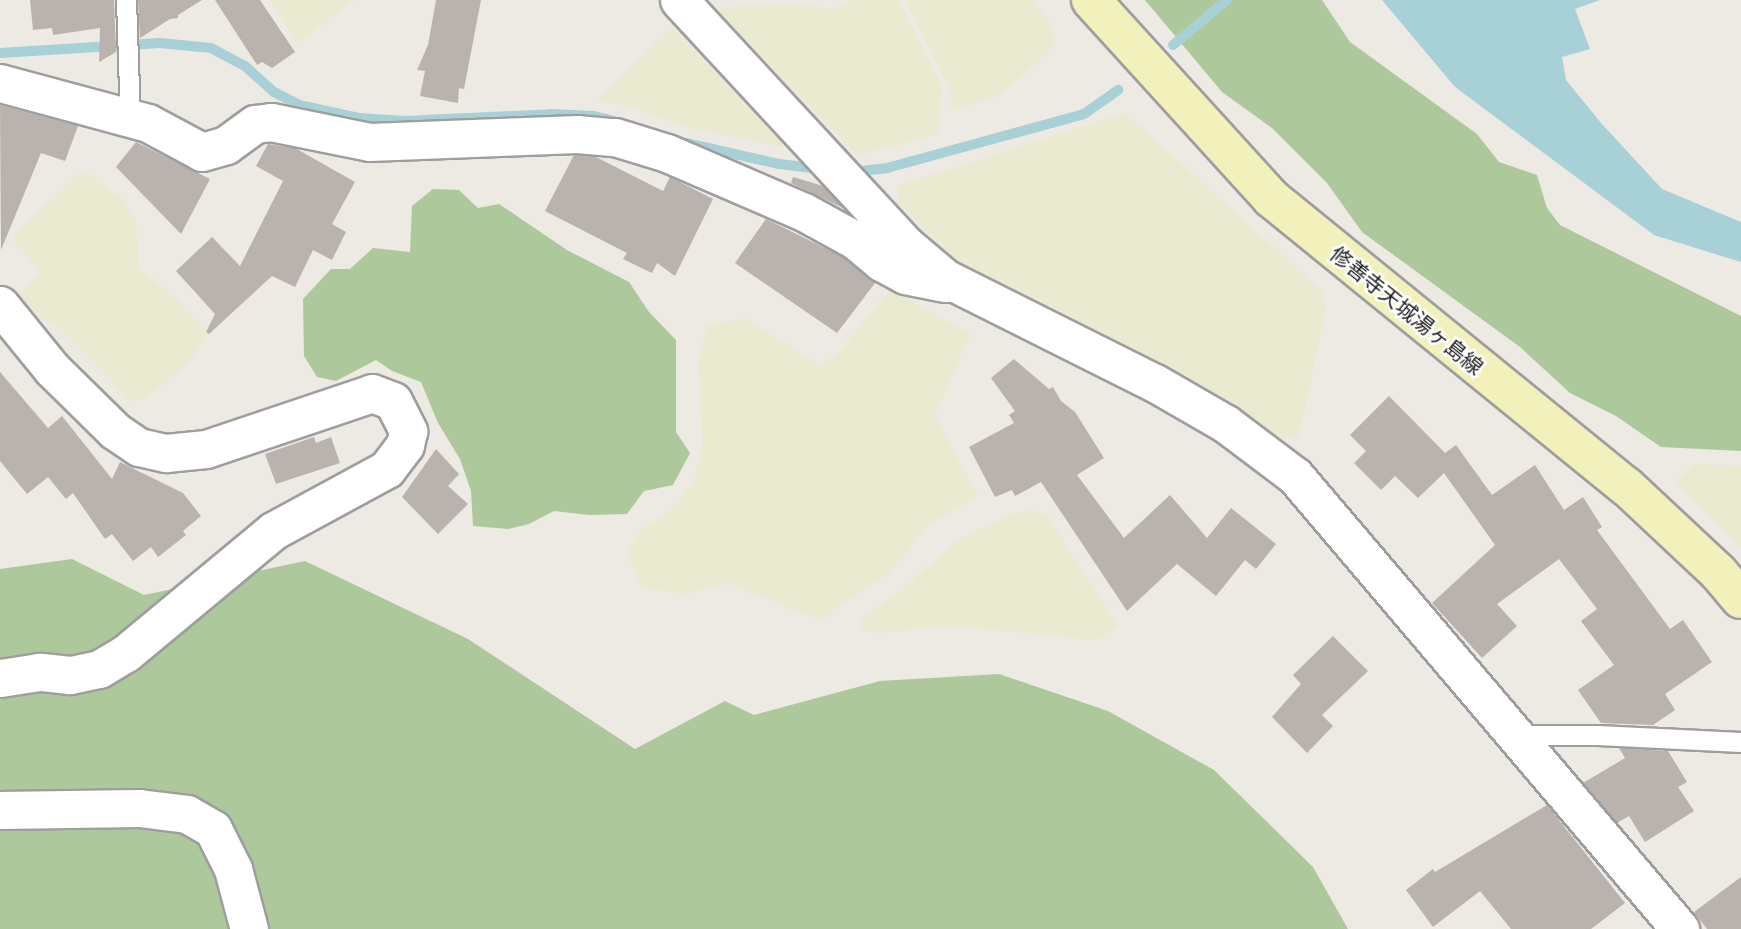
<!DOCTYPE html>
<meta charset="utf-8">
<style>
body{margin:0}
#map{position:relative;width:1741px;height:929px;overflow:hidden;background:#ede9e3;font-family:Quicksand,"Noto Sans JP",sans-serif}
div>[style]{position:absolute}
.farmland>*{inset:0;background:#eaead0}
.forest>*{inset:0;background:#adc99c}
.water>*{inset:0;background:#a8d0d7}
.stream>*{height:10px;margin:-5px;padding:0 5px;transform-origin:5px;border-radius:5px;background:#a8d0d7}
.building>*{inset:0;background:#bab2ad}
.roads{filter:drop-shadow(2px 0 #9e9e9e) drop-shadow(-2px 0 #9e9e9e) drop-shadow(0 2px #9e9e9e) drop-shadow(0 -2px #9e9e9e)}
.service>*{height:19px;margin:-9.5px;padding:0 9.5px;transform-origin:9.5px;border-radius:9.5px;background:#fff}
.minor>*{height:37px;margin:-18.5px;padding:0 18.5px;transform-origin:18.5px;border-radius:18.5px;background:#fff}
.secondary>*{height:38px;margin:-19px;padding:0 19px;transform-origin:19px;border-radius:19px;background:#f3f1bb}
span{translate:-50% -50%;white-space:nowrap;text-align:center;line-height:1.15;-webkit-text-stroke:5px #fff;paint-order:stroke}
.street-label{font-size:21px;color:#1d1d1d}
</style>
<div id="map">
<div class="farmland">
<i style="clip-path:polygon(271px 0,354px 0,297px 43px)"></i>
<i style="clip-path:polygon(850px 0,898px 0,942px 86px,938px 134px,856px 155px,720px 12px,722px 7px,803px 5px,834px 9px)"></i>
<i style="clip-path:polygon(905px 0,1034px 0,1051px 24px,1055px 45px,1002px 94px,952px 110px,951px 91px)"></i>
<i style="clip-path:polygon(672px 27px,781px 141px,783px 146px,694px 130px,634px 108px,598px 100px)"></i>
<i style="clip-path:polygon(1125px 113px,1323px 292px,1326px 308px,1299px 436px,1279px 440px,1228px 400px,1050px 305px,949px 256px,899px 204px,897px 186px)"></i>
<i style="clip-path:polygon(83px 171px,122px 198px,136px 222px,139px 268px,179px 301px,208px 334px,189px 362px,145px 399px,131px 401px,62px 329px,36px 316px,18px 295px,39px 273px,14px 240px,16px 232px)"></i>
<i style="clip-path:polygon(890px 290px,970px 334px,935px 415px,977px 496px,927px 526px,890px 572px,820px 620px,727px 583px,687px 594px,642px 588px,627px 553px,643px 529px,669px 512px,693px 484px,703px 445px,698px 361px,707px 326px,746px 318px,820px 366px,840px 352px)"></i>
<i style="clip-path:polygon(1694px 464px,1741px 466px,1741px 548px,1676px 482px)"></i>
<i style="clip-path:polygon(1029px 510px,1046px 514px,1117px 625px,1097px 640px,946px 625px,881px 633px,862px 630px,860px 620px,909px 584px,956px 541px,1010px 515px)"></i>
</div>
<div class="forest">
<i style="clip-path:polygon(1145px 0,1322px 0,1350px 42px,1477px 134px,1499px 162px,1537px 175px,1547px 208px,1560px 225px,1741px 316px,1741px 451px,1661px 447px,1616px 416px,1570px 393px,1520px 347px,1362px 232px,1327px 183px,1272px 128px,1222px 92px)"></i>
<i style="clip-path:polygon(433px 189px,459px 190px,478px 208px,499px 204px,567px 250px,629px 282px,649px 312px,676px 340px,676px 432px,690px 453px,673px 485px,644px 491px,627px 514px,589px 515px,554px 511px,529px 524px,508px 529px,473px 526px,471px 491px,460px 459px,438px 423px,421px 382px,392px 371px,376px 360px,336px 381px,317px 377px,304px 356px,303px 299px,331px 269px,350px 269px,373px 248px,410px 252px,412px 206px)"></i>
<i style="clip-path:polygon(72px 559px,144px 595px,305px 561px,468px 639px,635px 749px,725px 701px,754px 715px,880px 681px,999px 674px,1108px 711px,1214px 770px,1313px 867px,1348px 929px,0 929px,0 569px)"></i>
</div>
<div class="water">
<i style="clip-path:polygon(1382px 0,1600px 0,1575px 9px,1590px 49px,1562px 57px,1566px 80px,1601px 123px,1662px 189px,1741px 222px,1741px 262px,1654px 235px,1455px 87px)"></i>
</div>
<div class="stream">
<i style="left:1173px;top:45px;width:70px;rotate:-39.8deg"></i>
<i style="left:0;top:53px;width:160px;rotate:-3.6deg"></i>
<i style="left:160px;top:43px;width:51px;rotate:5.6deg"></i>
<i style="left:211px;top:48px;width:38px;rotate:28deg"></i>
<i style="left:245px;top:66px;width:39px;rotate:42deg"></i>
<i style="left:274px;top:92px;width:28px;rotate:27deg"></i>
<i style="left:299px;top:105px;width:61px;rotate:12.2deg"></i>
<i style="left:359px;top:118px;width:46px;rotate:3.7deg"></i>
<i style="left:405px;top:121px;width:146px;rotate:-2.7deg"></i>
<i style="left:551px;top:114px;width:43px;rotate:2.7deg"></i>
<i style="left:594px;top:116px;width:21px;rotate:14deg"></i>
<i style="left:686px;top:143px;width:95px;rotate:12.7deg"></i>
<i style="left:779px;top:164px;width:42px;rotate:6.8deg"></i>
<i style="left:851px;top:172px;width:36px;rotate:-6deg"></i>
<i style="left:887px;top:168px;width:204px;rotate:-15.3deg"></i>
<i style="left:1084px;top:114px;width:42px;rotate:-35.2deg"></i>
</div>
<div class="building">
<i style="clip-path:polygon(30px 0,114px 0,116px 52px,99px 62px,100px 28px,53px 35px,52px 28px,33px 30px)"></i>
<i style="clip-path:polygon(138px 0,202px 0,178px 15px,178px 18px,170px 19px,140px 38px)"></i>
<i style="clip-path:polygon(215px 0,260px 0,295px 52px,272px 68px,262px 62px,257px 65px)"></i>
<i style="clip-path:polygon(436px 0,481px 0,464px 89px,459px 88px,458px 103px,420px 96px,425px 71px,417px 70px,428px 45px)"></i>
<i style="clip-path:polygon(0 105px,78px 126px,65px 161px,41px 153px,1px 250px)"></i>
<i style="clip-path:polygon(136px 142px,210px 179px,181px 234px,116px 167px)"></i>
<i style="clip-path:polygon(268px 144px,295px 148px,355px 182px,332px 224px,346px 232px,332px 260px,313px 250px,295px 287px,272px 276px,209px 334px,206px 332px,215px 314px,176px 271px,212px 237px,240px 266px,283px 181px,256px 166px)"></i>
<i style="clip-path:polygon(574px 155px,594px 156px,663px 191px,670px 177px,713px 199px,675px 276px,657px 263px,652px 273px,623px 259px,627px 253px,545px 211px)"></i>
<i style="clip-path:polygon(793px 177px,823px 186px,845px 209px,791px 183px)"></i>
<i style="clip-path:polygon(766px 219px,843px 257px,875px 283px,837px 333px,735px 263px)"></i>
<i style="clip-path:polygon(1014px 359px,1049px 389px,1053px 387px,1061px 401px,1075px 412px,1104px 458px,1077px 475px,1124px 538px,1170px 495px,1207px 538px,1231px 508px,1276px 544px,1256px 569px,1245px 560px,1216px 596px,1177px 564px,1127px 611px,1041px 482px,1015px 496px,1012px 490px,995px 497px,969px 447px,1014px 423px,1009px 415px,1015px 411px,991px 378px)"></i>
<i style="clip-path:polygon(0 372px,48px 428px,62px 416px,112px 479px,120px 462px,183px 493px,201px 516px,183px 531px,186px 535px,158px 557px,151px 547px,133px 561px,112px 534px,105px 539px,73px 493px,66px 499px,48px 477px,27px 494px,0 461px)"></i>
<i style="clip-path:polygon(1389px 396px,1445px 453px,1456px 445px,1492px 495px,1535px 465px,1564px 510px,1583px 497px,1602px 527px,1597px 530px,1670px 629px,1683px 620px,1712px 662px,1665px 694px,1675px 710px,1653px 725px,1601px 723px,1578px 690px,1614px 665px,1581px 621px,1597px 609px,1559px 559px,1497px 604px,1517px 626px,1482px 658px,1432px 603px,1495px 545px,1444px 473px,1418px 498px,1395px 476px,1381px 490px,1354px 463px,1366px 451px,1350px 435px)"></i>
<i style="clip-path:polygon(314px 437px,316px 443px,331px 437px,340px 463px,276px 484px,265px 454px)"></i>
<i style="clip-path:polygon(436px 449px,459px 474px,448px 486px,468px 504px,438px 534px,402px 497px)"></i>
<i style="clip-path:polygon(1333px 636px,1368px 671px,1322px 715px,1333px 726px,1307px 753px,1272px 717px,1301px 684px,1293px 675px)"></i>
<i style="clip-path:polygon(1619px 748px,1668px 751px,1687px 782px,1678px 787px,1694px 811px,1645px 842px,1629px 816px,1617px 823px,1583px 783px,1625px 758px)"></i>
<i style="clip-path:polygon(1547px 805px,1625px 903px,1591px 929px,1511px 929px,1480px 891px,1433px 927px,1406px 890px,1433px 869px,1435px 872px)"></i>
<i style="clip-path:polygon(1741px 877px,1741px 929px,1707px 929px,1694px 912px)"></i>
</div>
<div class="roads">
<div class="service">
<i style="left:126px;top:0;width:118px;rotate:88.1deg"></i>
<i style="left:1516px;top:735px;width:82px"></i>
<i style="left:1598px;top:735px;width:143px;rotate:2.8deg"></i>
</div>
<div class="minor">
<i style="left:679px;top:0;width:335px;rotate:47.2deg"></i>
<i style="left:907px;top:246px;width:50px;rotate:40.1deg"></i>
<i style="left:945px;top:278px;width:235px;rotate:26.6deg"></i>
<i style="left:1155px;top:383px;width:82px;rotate:30deg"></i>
<i style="left:1226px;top:424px;width:86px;rotate:37deg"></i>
<i style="left:1295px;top:476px;width:595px;rotate:49.64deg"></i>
<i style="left:0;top:83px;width:153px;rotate:15.1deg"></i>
<i style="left:148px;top:123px;width:61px;rotate:28.2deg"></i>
<i style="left:202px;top:152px;width:25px;rotate:-16deg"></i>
<i style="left:226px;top:145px;width:36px;rotate:-36deg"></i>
<i style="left:255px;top:124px;width:16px;rotate:-7deg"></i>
<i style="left:271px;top:122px;width:100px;rotate:11.5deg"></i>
<i style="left:369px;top:142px;width:208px;rotate:-2.2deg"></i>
<i style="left:577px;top:134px;width:38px;rotate:5deg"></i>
<i style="left:615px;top:137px;width:54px;rotate:17.1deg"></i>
<i style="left:667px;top:153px;width:149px;rotate:23.3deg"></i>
<i style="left:804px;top:212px;width:58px;rotate:28.8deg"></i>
<i style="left:855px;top:240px;width:34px;rotate:40deg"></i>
<i style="left:881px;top:262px;width:27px;rotate:28deg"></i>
<i style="left:905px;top:275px;width:41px;rotate:11.3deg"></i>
<i style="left:0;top:305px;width:82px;rotate:50.9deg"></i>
<i style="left:52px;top:369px;width:88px;rotate:44.5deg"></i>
<i style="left:115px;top:431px;width:29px;rotate:34deg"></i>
<i style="left:139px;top:447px;width:28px;rotate:13deg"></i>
<i style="left:166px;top:453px;width:40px;rotate:-5.7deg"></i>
<i style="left:206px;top:449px;width:175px;rotate:-18.6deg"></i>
<i style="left:372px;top:393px;width:22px;rotate:21deg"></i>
<i style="left:393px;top:401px;width:34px;rotate:63deg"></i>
<i style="left:408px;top:431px;width:14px;rotate:102deg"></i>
<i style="left:405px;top:445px;width:30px;rotate:127deg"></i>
<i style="left:387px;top:469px;width:130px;rotate:151.5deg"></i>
<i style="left:273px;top:531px;width:191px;rotate:140.3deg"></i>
<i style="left:126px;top:653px;width:31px;rotate:149deg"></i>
<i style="left:99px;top:669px;width:30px;rotate:168deg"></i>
<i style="left:70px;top:675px;width:31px;rotate:-174deg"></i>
<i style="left:39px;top:672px;width:39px;rotate:171deg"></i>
<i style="left:0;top:810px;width:139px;rotate:-0.8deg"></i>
<i style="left:139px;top:808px;width:48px;rotate:7.1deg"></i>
<i style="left:187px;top:814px;width:30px;rotate:30deg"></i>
<i style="left:213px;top:829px;width:45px;rotate:63.4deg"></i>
<i style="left:233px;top:869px;width:62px;rotate:75.1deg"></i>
</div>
<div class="secondary">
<i style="left:1091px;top:0;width:268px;rotate:47.7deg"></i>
<i style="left:1271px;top:198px;width:457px;rotate:39.1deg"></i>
<i style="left:1626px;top:486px;width:126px;rotate:43.1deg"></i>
<i style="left:1718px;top:572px;width:35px;rotate:50deg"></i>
</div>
</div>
<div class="street-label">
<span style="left:1407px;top:310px;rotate:39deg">修善寺天城湯ヶ島線</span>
</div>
</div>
